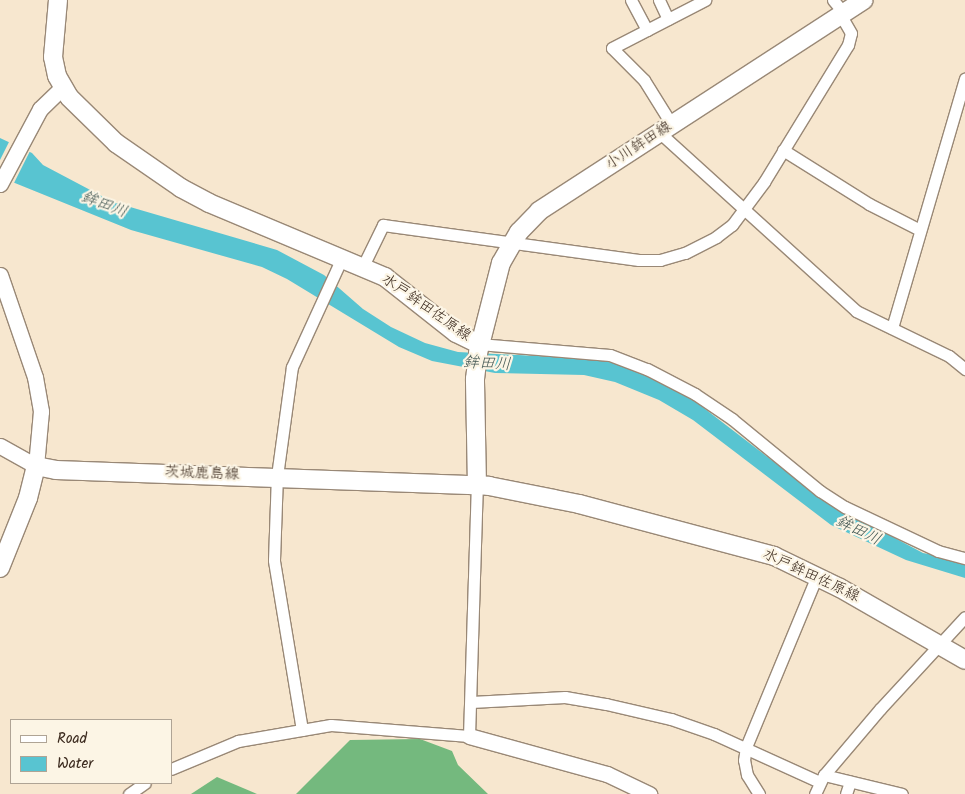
<!DOCTYPE html>
<meta charset="utf-8">
<style>
body{margin:0}
#map{position:relative;width:965px;height:794px;overflow:hidden;background:#f7e7cf;font-family:Kalam,"Klee One",sans-serif}
div>[style]{position:absolute}
.forest>*{inset:0;background:#74b97e}
.water>*{inset:0;background:#58c4d1}
.pier>*{inset:0;background:#f7e7cf}
.roads{filter:drop-shadow(1px 0 #998876) drop-shadow(-1px 0 #998876) drop-shadow(0 1px #998876) drop-shadow(0 -1px #998876)}
.street>*{height:11px;margin:-5.5px;padding:0 5.5px;transform-origin:5.5px;border-radius:5.5px;background:#fff}
.secondary>*{height:15px;margin:-7.5px;padding:0 7.5px;transform-origin:7.5px;border-radius:7.5px;background:#fff}
.primary>*{height:18px;margin:-9px;padding:0 9px;transform-origin:9px;border-radius:9px;background:#fff}
span{translate:-50% -50%;white-space:nowrap;text-align:center;line-height:1.15;-webkit-text-stroke:4.5px #fcf5e5;paint-order:stroke}
.street-label{font-size:15px;color:#3b2a1e}
.water-label{font-size:16px;color:#445854;font-style:italic}
.legend{position:absolute;left:10px;top:719px;width:162px;height:65px;box-sizing:border-box;background:#fcf5e5;border:1px solid #afa495;margin:0;padding:6px 9px;list-style:none;font-size:15px;color:#3b2a1e}
.legend li{display:flex;align-items:center;gap:10px;height:25px}
.legend b{width:25px;border:1px solid #afa495}
</style>
<div id="map">
<div class="forest">
<i style="clip-path:polygon(420px 739px,452px 751px,458px 765px,488px 794px,296px 794px,350px 740px)"></i>
<i style="clip-path:polygon(217px 777px,257px 794px,191px 794px)"></i>
</div>
<div class="water">
<i style="clip-path:polygon(0 138px,32px 153px,43px 165px,113px 202px,277px 250px,324px 275px,363px 309px,391px 327px,425px 343px,458px 352px,596px 359px,625px 366px,648px 376px,696px 402px,825px 501px,923px 553px,965px 561px,965px 578px,906px 560px,831px 525px,693px 420px,659px 400px,615px 382px,584px 375px,495px 373px,432px 361px,399px 347px,287px 279px,262px 267px,131px 230px,0 177px)"></i>
</div>
<div class="pier">
<i style="clip-path:polygon(10px 140px,31px 149px,13px 185px,0 180px,0 160px)"></i>
</div>
<div class="roads">
<div class="street">
<i style="left:631px;top:0;width:34px;rotate:62deg"></i>
<i style="left:659px;top:0;width:21px;rotate:65deg"></i>
<i style="left:833px;top:0;width:17px;rotate:50deg"></i>
<i style="left:672px;top:125px;width:53px;rotate:-121.9deg"></i>
<i style="left:644px;top:80px;width:45px;rotate:-135deg"></i>
<i style="left:612px;top:48px;width:105px;rotate:-27.3deg"></i>
<i style="left:660px;top:133px;width:265px;rotate:42.2deg"></i>
<i style="left:856px;top:311px;width:103px;rotate:25.8deg"></i>
<i style="left:949px;top:356px;width:21px;rotate:39deg"></i>
<i style="left:783px;top:150px;width:102px;rotate:32.1deg"></i>
<i style="left:869px;top:204px;width:57px;rotate:27deg"></i>
<i style="left:363px;top:266px;width:46px;rotate:-64deg"></i>
<i style="left:383px;top:225px;width:258px;rotate:7.8deg"></i>
<i style="left:639px;top:260px;width:21px"></i>
<i style="left:660px;top:260px;width:26px;rotate:-16deg"></i>
<i style="left:685px;top:253px;width:35px;rotate:-27deg"></i>
<i style="left:716px;top:237px;width:20px;rotate:-37deg"></i>
<i style="left:732px;top:225px;width:54px;rotate:-53.3deg"></i>
<i style="left:764px;top:182px;width:161px;rotate:-58.5deg"></i>
<i style="left:848px;top:45px;width:12px;rotate:-76deg"></i>
<i style="left:851px;top:33px;width:20px;rotate:-120deg"></i>
<i style="left:892px;top:328px;width:260px;rotate:-73.7deg"></i>
<i style="left:479px;top:344px;width:131px;rotate:4.8deg"></i>
<i style="left:610px;top:355px;width:40px;rotate:21deg"></i>
<i style="left:647px;top:369px;width:54px;rotate:27.5deg"></i>
<i style="left:695px;top:394px;width:45px;rotate:34deg"></i>
<i style="left:732px;top:419px;width:114px;rotate:39.3deg"></i>
<i style="left:820px;top:491px;width:30px;rotate:33deg"></i>
<i style="left:845px;top:507px;width:103px;rotate:25.3deg"></i>
<i style="left:938px;top:551px;width:28px;rotate:15deg"></i>
<i style="left:471px;top:702px;width:94px;rotate:-3deg"></i>
<i style="left:565px;top:697px;width:42px;rotate:9.7deg"></i>
<i style="left:606px;top:704px;width:67px;rotate:13deg"></i>
<i style="left:671px;top:719px;width:46px;rotate:19.2deg"></i>
<i style="left:714px;top:734px;width:116px;rotate:24.4deg"></i>
<i style="left:302px;top:730px;width:172px;rotate:-99.4deg"></i>
<i style="left:274px;top:560px;width:84px;rotate:-88deg"></i>
<i style="left:277px;top:476px;width:110px;rotate:-82.2deg"></i>
<i style="left:292px;top:367px;width:120px;rotate:-65.4deg"></i>
<i style="left:171px;top:769px;width:73px;rotate:-22.7deg"></i>
<i style="left:238px;top:741px;width:94px;rotate:-9.8deg"></i>
<i style="left:331px;top:725px;width:138px;rotate:4.6deg"></i>
<i style="left:469px;top:736px;width:250px;rotate:-88.2deg"></i>
<i style="left:824px;top:775px;width:80px;rotate:13.7deg"></i>
<i style="left:129px;top:794px;width:19px;rotate:-35deg"></i>
<i style="left:759px;top:794px;width:22px;rotate:-122deg"></i>
<i style="left:747px;top:775px;width:15px;rotate:-101deg"></i>
<i style="left:744px;top:760px;width:13px;rotate:-81deg"></i>
<i style="left:746px;top:747px;width:185px;rotate:-67.5deg"></i>
<i style="left:815px;top:794px;width:21px;rotate:-65deg"></i>
<i style="left:824px;top:775px;width:87px;rotate:-49.7deg"></i>
<i style="left:880px;top:709px;width:125px;rotate:-47.3deg"></i>
<i style="left:846px;top:794px;width:13px;rotate:-72deg"></i>
</div>
<div class="secondary">
<i style="left:0;top:184px;width:85px;rotate:-61.9deg"></i>
<i style="left:40px;top:109px;width:30px;rotate:-44deg"></i>
<i style="left:0;top:275px;width:108px;rotate:71.1deg"></i>
<i style="left:35px;top:377px;width:35px;rotate:80deg"></i>
<i style="left:41px;top:411px;width:55px;rotate:95.2deg"></i>
<i style="left:36px;top:466px;width:41px;rotate:-150.9deg"></i>
<i style="left:469px;top:736px;width:143px;rotate:15.4deg"></i>
<i style="left:607px;top:774px;width:47px;rotate:25.5deg"></i>
</div>
<div class="primary">
<i style="left:58px;top:0;width:57px;rotate:95deg"></i>
<i style="left:53px;top:57px;width:19px;rotate:78deg"></i>
<i style="left:57px;top:76px;width:24px;rotate:60deg"></i>
<i style="left:69px;top:97px;width:66px;rotate:44.4deg"></i>
<i style="left:116px;top:143px;width:79px;rotate:34.7deg"></i>
<i style="left:181px;top:188px;width:32px;rotate:28deg"></i>
<i style="left:209px;top:203px;width:191px;rotate:22.8deg"></i>
<i style="left:385px;top:277px;width:90px;rotate:38.3deg"></i>
<i style="left:456px;top:333px;width:25px;rotate:26deg"></i>
<i style="left:477px;top:486px;width:107px;rotate:-91.1deg"></i>
<i style="left:475px;top:379px;width:26px;rotate:-83deg"></i>
<i style="left:478px;top:353px;width:93px;rotate:-75.7deg"></i>
<i style="left:501px;top:263px;width:36px;rotate:-60deg"></i>
<i style="left:519px;top:232px;width:29px;rotate:-46deg"></i>
<i style="left:539px;top:211px;width:387px;rotate:-33deg"></i>
<i style="left:0;top:568px;width:75px;rotate:-68.2deg"></i>
<i style="left:28px;top:498px;width:33px;rotate:-76deg"></i>
<i style="left:36px;top:466px;width:20px;rotate:11deg"></i>
<i style="left:56px;top:470px;width:433px;rotate:2.1deg"></i>
<i style="left:489px;top:486px;width:92px;rotate:11.3deg"></i>
<i style="left:579px;top:504px;width:202px;rotate:14.9deg"></i>
<i style="left:774px;top:556px;width:73px;rotate:25.9deg"></i>
<i style="left:840px;top:588px;width:144px;rotate:29.9deg"></i>
</div>
</div>
<div class="street-label">
<span style="left:639px;top:146px;rotate:-33deg">小川鉾田線</span>
<span style="left:426px;top:308px;rotate:35deg">水戸鉾田佐原線</span>
<span style="left:202px;top:474px;rotate:2deg">茨城鹿島線</span>
<span style="left:811px;top:576px;rotate:25deg">水戸鉾田佐原線</span>
</div>
<div class="water-label">
<span style="left:104px;top:205px;rotate:21deg">鉾田川</span>
<span style="left:487px;top:364px;rotate:3deg">鉾田川</span>
<span style="left:858px;top:531px;rotate:26deg">鉾田川</span>
</div>
<ul class="legend">
<li><b style="height:6px;background:#fff"></b>Road</li>
<li><b style="height:14px;background:#58c4d1"></b>Water</li>
</ul>
</div>
